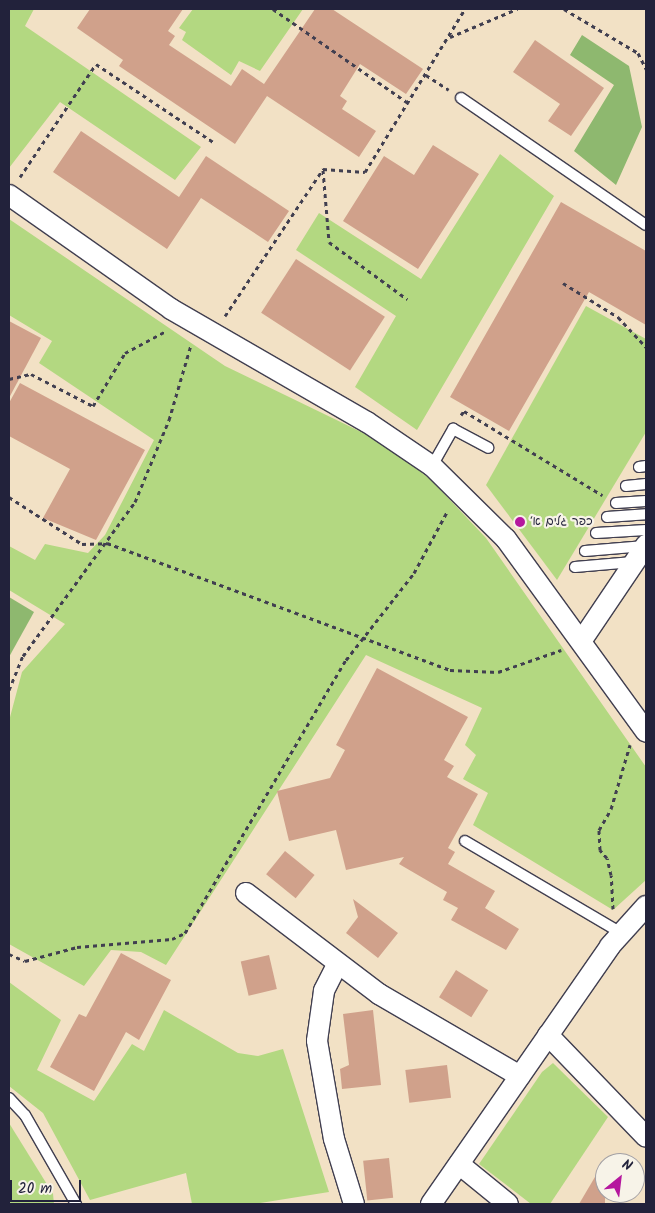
<!DOCTYPE html>
<meta charset="utf-8">
<style>
body{margin:0}
#map{position:relative;width:655px;height:1213px;overflow:hidden;background:#f2e1c5;font-family:Kalam,"Playpen Sans Hebrew",sans-serif}
div>[style]{position:absolute}
.green>*{inset:0;background:#b3d881}
.forest>*{inset:0;background:#8eb86f}
.building>*{inset:0;background:#d0a18b;transform-origin:0 0}
.path>*{height:3px;margin-top:-1.5px;transform-origin:0;background:repeating-linear-gradient(90deg,#413f50 0 4px,transparent 0 8px)}
.roads{filter:drop-shadow(1px 0 #413f50) drop-shadow(-1px 0 #413f50) drop-shadow(0 1px #413f50) drop-shadow(0 -1px #413f50)}
.lane>*{height:10px;margin:-5px;padding:0 5px;transform-origin:5px;border-radius:5px;background:#fff}
.street>*{height:20px;margin:-10px;padding:0 10px;transform-origin:10px;border-radius:10px;background:#fff}
.dots>*{width:14px;height:14px;translate:-50% -50%;box-sizing:border-box;border:2px solid #f7f3e8;border-radius:50%}
span{translate:-50% -50%;white-space:nowrap;text-align:center;line-height:1.15;-webkit-text-stroke:4.5px #f7f3e8;paint-order:stroke}
.poi-label{font-size:12px;color:#22223b}
.left{translate:0 -50%;text-align:left}
.frame{position:absolute;inset:0;border:10px solid #22223b;pointer-events:none}
.north{position:absolute;left:595px;top:1153px;width:50px;height:50px;box-sizing:border-box;background:#f7f3e8;border:1px solid #a29fa3;border-radius:50%;rotate:29deg;font-size:14px;font-weight:700;line-height:20px;text-align:center;color:#22223b}
.north::after{content:'';display:block;margin:auto;width:18px;height:22px;background:#b5179e;clip-path:polygon(50% 0,100% 100%,50% 72%,0 100%)}
.scale{position:absolute;left:10px;top:1180px;width:71px;height:22px;box-sizing:border-box;border:2px solid #22223b;border-top:0;padding-left:6px;font-size:15px;line-height:18px;white-space:nowrap;color:#22223b;-webkit-text-stroke:4px #f7f3e8;paint-order:stroke}
</style>
<div id="map">
<div class="green">
<i style="clip-path:polygon(9px 9px,34px 9px,25px 26px,201px 147px,175px 180px,60px 102px,9px 168px)"></i>
<i style="clip-path:polygon(193px 9px,303px 9px,260px 71px,239px 61px,231px 75px,182px 40px,186px 32px,179px 28px)"></i>
<i style="clip-path:polygon(500px 154px,554px 196px,417px 430px,355px 387px,396px 316px,296px 250px,319px 213px,421px 279px)"></i>
<i style="clip-path:polygon(9px 219px,225px 366px,386px 444px,431px 480px,486px 538px,646px 767px,646px 880px,613px 910px,473px 825px,488px 793px,463px 779px,476px 755px,465px 745px,482px 708px,366px 655px,166px 965px,141px 952px,111px 950px,84px 986px,9px 944px,9px 721px,22px 672px,65px 624px,9px 590px,9px 546px,35px 560px,45px 544px,88px 553px,105px 535px,154px 440px,39px 363px,52px 341px,9px 315px)"></i>
<i style="clip-path:polygon(586px 306px,646px 339px,646px 432px,557px 580px,486px 485px)"></i>
<i style="clip-path:polygon(9px 982px,61px 1020px,37px 1070px,94px 1101px,132px 1044px,144px 1051px,164px 1010px,238px 1053px,258px 1056px,283px 1049px,329px 1192px,254px 1204px,192px 1204px,186px 1173px,90px 1200px,43px 1113px,9px 1086px)"></i>
<i style="clip-path:polygon(553px 1063px,608px 1117px,550px 1204px,531px 1204px,479px 1164px,542px 1072px)"></i>
<i style="clip-path:polygon(9px 1123px,53px 1194px,54px 1204px,9px 1204px)"></i>
</div>
<div class="forest">
<i style="clip-path:polygon(582px 35px,629px 66px,642px 127px,616px 185px,574px 151px,614px 85px,570px 55px)"></i>
<i style="clip-path:polygon(9px 597px,34px 612px,9px 657px)"></i>
</div>
<div class="building">
<i style="clip-path:polygon(90px 9px,183px 9px,168px 31px,175px 36px,169px 45px,231px 86px,242px 69px,264px 84px,315px 9px,332px 9px,423px 69px,406px 94px,360px 64px,340px 96px,347px 101px,342px 109px,376px 131px,359px 157px,267px 96px,235px 144px,119px 66px,123px 60px,77px 28px)"></i>
<i style="clip-path:polygon(535px 40px,604px 88px,571px 136px,548px 121px,560px 104px,513px 72px)"></i>
<i style="clip-path:polygon(81px 131px,179px 197px,206px 156px,289px 211px,268px 242px,201px 198px,167px 249px,53px 172px)"></i>
<i style="clip-path:polygon(433px 145px,479px 174px,418px 269px,343px 221px,384px 156px,414px 175px)"></i>
<i style="clip-path:polygon(561px 202px,646px 251px,646px 325px,589px 292px,509px 431px,450px 397px)"></i>
<i style="left:296px;top:259px;width:106px;height:64px;rotate:33deg"></i>
<i style="clip-path:polygon(9px 321px,41px 338px,9px 398px)"></i>
<i style="clip-path:polygon(20px 383px,145px 450px,96px 540px,43px 518px,70px 469px,9px 436px,9px 403px)"></i>
<i style="clip-path:polygon(377px 668px,468px 717px,444px 760px,454px 766px,447px 777px,478px 794px,448px 848px,455px 852px,448px 864px,495px 891px,485px 908px,519px 929px,506px 950px,451px 920px,458px 908px,443px 900px,447px 892px,399px 864px,404px 857px,346px 870px,336px 830px,289px 841px,277px 791px,330px 778px,345px 750px,336px 745px)"></i>
<i style="left:285px;top:851px;width:38px;height:30px;rotate:39deg"></i>
<i style="clip-path:polygon(353px 899px,398px 933px,378px 958px,346px 933px,358px 917px)"></i>
<i style="clip-path:polygon(121px 953px,171px 980px,139px 1040px,126px 1032px,94px 1091px,50px 1067px,79px 1014px,86px 1017px)"></i>
<i style="left:269px;top:955px;width:35px;height:29px;rotate:77deg"></i>
<i style="left:456px;top:970px;width:38px;height:32px;rotate:32deg"></i>
<i style="clip-path:polygon(373px 1010px,381px 1085px,342px 1089px,340px 1069px,349px 1065px,343px 1014px)"></i>
<i style="left:447px;top:1065px;width:33px;height:42px;rotate:83deg"></i>
<i style="left:389px;top:1158px;width:40px;height:26px;rotate:84deg"></i>
<i style="clip-path:polygon(605px 1160px,605px 1204px,579px 1204px)"></i>
</div>
<div class="path">
<i style="left:273px;top:9px;width:165px;rotate:34.8deg"></i>
<i style="left:564px;top:9px;width:86px;rotate:30.7deg"></i>
<i style="left:638px;top:53px;width:18px;rotate:63deg"></i>
<i style="left:450px;top:37px;width:73px;rotate:-22.7deg"></i>
<i style="left:426px;top:75px;width:27px;rotate:33deg"></i>
<i style="left:323px;top:170px;width:72px;rotate:85.2deg"></i>
<i style="left:329px;top:242px;width:97px;rotate:36.2deg"></i>
<i style="left:20px;top:177px;width:136px;rotate:-56.1deg"></i>
<i style="left:96px;top:64px;width:143px;rotate:33.6deg"></i>
<i style="left:563px;top:283px;width:65px;rotate:31.7deg"></i>
<i style="left:618px;top:317px;width:41px;rotate:47deg"></i>
<i style="left:225px;top:316px;width:177px;rotate:-56.3deg"></i>
<i style="left:323px;top:169px;width:42px;rotate:4.1deg"></i>
<i style="left:365px;top:172px;width:191px;rotate:-58.5deg"></i>
<i style="left:9px;top:379px;width:23px;rotate:-13deg"></i>
<i style="left:31px;top:374px;width:70px;rotate:27.3deg"></i>
<i style="left:93px;top:406px;width:62px;rotate:-58.9deg"></i>
<i style="left:125px;top:353px;width:47px;rotate:-28.2deg"></i>
<i style="left:461px;top:415px;width:5px;rotate:-53deg"></i>
<i style="left:464px;top:411px;width:162px;rotate:31.3deg"></i>
<i style="left:9px;top:497px;width:87px;rotate:32.8deg"></i>
<i style="left:82px;top:544px;width:25px;rotate:-2deg"></i>
<i style="left:107px;top:543px;width:366px;rotate:20.3deg"></i>
<i style="left:450px;top:670px;width:48px;rotate:2.4deg"></i>
<i style="left:498px;top:672px;width:67px;rotate:-19.2deg"></i>
<i style="left:9px;top:690px;width:37px;rotate:-68deg"></i>
<i style="left:23px;top:656px;width:190px;rotate:-54deg"></i>
<i style="left:135px;top:502px;width:89px;rotate:-67.5deg"></i>
<i style="left:169px;top:420px;width:78px;rotate:-73.7deg"></i>
<i style="left:613px;top:909px;width:34px;rotate:-93deg"></i>
<i style="left:611px;top:875px;width:17px;rotate:-103deg"></i>
<i style="left:607px;top:858px;width:11px;rotate:-131deg"></i>
<i style="left:600px;top:850px;width:20px;rotate:-93deg"></i>
<i style="left:599px;top:830px;width:24px;rotate:-60deg"></i>
<i style="left:611px;top:809px;width:67px;rotate:-73.5deg"></i>
<i style="left:9px;top:954px;width:17px;rotate:24deg"></i>
<i style="left:25px;top:961px;width:54px;rotate:-15.1deg"></i>
<i style="left:77px;top:947px;width:95px;rotate:-4.8deg"></i>
<i style="left:172px;top:939px;width:14px;rotate:-25deg"></i>
<i style="left:185px;top:933px;width:317px;rotate:-59.5deg"></i>
<i style="left:346px;top:660px;width:110px;rotate:-52deg"></i>
<i style="left:414px;top:573px;width:69px;rotate:-61.6deg"></i>
</div>
<div class="roads">
<div class="lane">
<i style="left:461px;top:98px;width:224px;rotate:34.5deg"></i>
<i style="left:432px;top:466px;width:43px;rotate:-60.4deg"></i>
<i style="left:453px;top:429px;width:40px;rotate:28deg"></i>
<i style="left:639px;top:467px;width:7px;rotate:-8deg"></i>
<i style="left:626px;top:486px;width:20px;rotate:-6deg"></i>
<i style="left:616px;top:503px;width:30px;rotate:-4deg"></i>
<i style="left:607px;top:517px;width:39px;rotate:-4deg"></i>
<i style="left:596px;top:533px;width:50px;rotate:-3.4deg"></i>
<i style="left:585px;top:551px;width:60px;rotate:-4.8deg"></i>
<i style="left:575px;top:567px;width:58px;rotate:-4.9deg"></i>
<i style="left:465px;top:841px;width:181px;rotate:30.5deg"></i>
<i style="left:9px;top:1098px;width:23px;rotate:47deg"></i>
<i style="left:25px;top:1115px;width:103px;rotate:60.2deg"></i>
</div>
<div class="street">
<i style="left:9px;top:195px;width:198px;rotate:35.1deg"></i>
<i style="left:171px;top:309px;width:226px;rotate:30deg"></i>
<i style="left:367px;top:422px;width:78px;rotate:34.1deg"></i>
<i style="left:432px;top:466px;width:104px;rotate:44.6deg"></i>
<i style="left:506px;top:539px;width:238px;rotate:54deg"></i>
<i style="left:582px;top:640px;width:115px;rotate:-56deg"></i>
<i style="left:246px;top:893px;width:167px;rotate:37.2deg"></i>
<i style="left:379px;top:994px;width:163px;rotate:30.2deg"></i>
<i style="left:337px;top:965px;width:29px;rotate:117deg"></i>
<i style="left:324px;top:991px;width:50px;rotate:98deg"></i>
<i style="left:317px;top:1041px;width:99px;rotate:80.2deg"></i>
<i style="left:334px;top:1139px;width:68px;rotate:72.9deg"></i>
<i style="left:548px;top:1035px;width:141px;rotate:46.1deg"></i>
<i style="left:459px;top:1164px;width:63px;rotate:39.2deg"></i>
<i style="left:431px;top:1204px;width:314px;rotate:-55.2deg"></i>
<i style="left:610px;top:946px;width:54px;rotate:-48deg"></i>
</div>
</div>
<div class="dots">
<i style="left:520px;top:522px;background:#b5179e"></i>
</div>
<div class="poi-label">
<span class="left" style="left:530px;top:522px">כפר גלים א׳</span>
</div>
<div class="frame"></div>
<div class="north">N</div>
<div class="scale">20 m</div>
</div>
